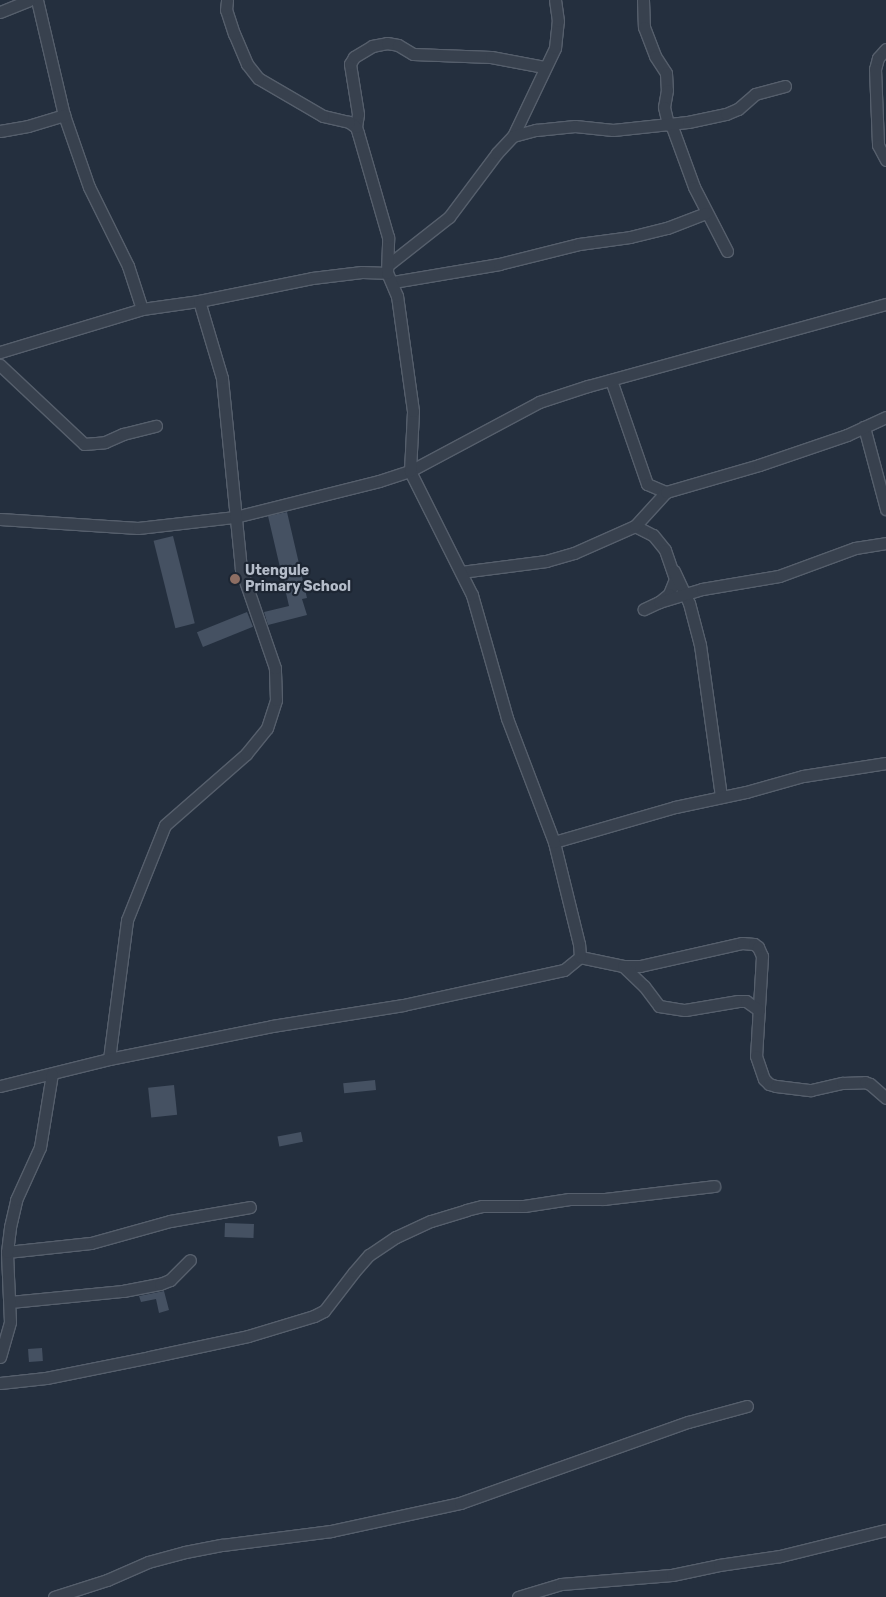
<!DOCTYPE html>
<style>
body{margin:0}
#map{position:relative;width:886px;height:1597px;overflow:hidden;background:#242f3e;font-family:Rubik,sans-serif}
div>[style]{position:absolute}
.building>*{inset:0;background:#455162;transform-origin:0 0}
.roads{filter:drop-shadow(1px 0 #565f6c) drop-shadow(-1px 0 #565f6c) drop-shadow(0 1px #565f6c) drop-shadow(0 -1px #565f6c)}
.street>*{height:11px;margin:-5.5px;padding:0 5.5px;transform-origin:5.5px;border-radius:5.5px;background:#38414e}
.dots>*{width:14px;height:14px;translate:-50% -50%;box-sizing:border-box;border:2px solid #1d2633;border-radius:50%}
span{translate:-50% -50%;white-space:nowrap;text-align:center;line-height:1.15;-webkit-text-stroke:4.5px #1d2633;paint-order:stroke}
.poi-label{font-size:14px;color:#b4bcc9;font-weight:700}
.left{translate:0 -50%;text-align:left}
</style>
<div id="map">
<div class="building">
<i style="clip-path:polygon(287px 512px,307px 598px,302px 599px,307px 615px,268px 625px,264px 612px,289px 606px,268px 516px)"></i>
<i style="left:173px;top:536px;width:90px;height:20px;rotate:76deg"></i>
<i style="left:247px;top:612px;width:16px;height:54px;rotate:68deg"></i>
<i style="left:375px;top:1080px;width:10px;height:32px;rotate:84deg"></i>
<i style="left:174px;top:1085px;width:30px;height:26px;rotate:84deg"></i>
<i style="left:301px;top:1132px;width:10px;height:24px;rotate:79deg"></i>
<i style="left:225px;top:1223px;width:29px;height:14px;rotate:2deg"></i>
<i style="clip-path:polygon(164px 1291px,169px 1310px,159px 1313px,156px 1299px,141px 1302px,139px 1296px)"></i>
<i style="left:42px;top:1348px;width:13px;height:14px;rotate:86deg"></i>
</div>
<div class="roads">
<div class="street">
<i style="left:37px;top:0;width:118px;rotate:76.8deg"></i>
<i style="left:64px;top:115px;width:76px;rotate:70.9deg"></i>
<i style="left:89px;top:187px;width:88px;rotate:63.7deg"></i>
<i style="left:128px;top:266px;width:45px;rotate:72deg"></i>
<i style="left:643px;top:0;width:27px;rotate:88deg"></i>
<i style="left:644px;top:27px;width:31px;rotate:69deg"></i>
<i style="left:655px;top:56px;width:20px;rotate:57deg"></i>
<i style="left:666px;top:73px;width:17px;rotate:87deg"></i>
<i style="left:667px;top:90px;width:17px;rotate:100deg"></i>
<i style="left:664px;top:107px;width:18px;rotate:77deg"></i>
<i style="left:0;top:12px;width:31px;rotate:-22deg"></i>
<i style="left:886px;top:49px;width:12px;rotate:132deg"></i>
<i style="left:878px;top:58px;width:11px;rotate:105deg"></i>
<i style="left:875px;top:69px;width:76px;rotate:87.7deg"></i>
<i style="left:878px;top:145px;width:17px;rotate:62deg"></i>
<i style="left:671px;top:124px;width:67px;rotate:69.9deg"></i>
<i style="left:694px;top:187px;width:72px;rotate:62.7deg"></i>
<i style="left:356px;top:127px;width:13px;rotate:-81deg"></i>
<i style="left:358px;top:114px;width:51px;rotate:-99.1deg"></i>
<i style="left:350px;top:64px;width:8px;rotate:-60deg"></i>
<i style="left:354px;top:57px;width:21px;rotate:-31deg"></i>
<i style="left:372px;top:46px;width:15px;rotate:-11deg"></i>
<i style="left:387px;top:43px;width:11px;rotate:10deg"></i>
<i style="left:398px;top:45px;width:17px;rotate:31deg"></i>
<i style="left:413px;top:54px;width:78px;rotate:2.2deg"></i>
<i style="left:491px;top:57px;width:54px;rotate:10.7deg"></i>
<i style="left:0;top:131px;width:28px;rotate:-10deg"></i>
<i style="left:28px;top:126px;width:38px;rotate:-17deg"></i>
<i style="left:513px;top:136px;width:98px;rotate:-64.5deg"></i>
<i style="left:555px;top:48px;width:27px;rotate:-84deg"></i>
<i style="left:558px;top:21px;width:21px;rotate:-98deg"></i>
<i style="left:388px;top:265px;width:78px;rotate:-38.2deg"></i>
<i style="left:449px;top:217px;width:80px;rotate:-53.1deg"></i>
<i style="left:497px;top:153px;width:23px;rotate:-47deg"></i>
<i style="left:513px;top:136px;width:24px;rotate:-15deg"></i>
<i style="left:536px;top:130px;width:39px;rotate:-6deg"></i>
<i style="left:575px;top:126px;width:38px;rotate:6deg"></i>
<i style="left:613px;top:130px;width:75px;rotate:-6.1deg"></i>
<i style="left:688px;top:122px;width:39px;rotate:-12deg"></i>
<i style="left:726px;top:114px;width:13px;rotate:-23deg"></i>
<i style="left:738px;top:109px;width:23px;rotate:-41deg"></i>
<i style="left:755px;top:94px;width:31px;rotate:-15deg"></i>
<i style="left:393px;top:282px;width:108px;rotate:-9.6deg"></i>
<i style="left:499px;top:264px;width:82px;rotate:-14deg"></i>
<i style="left:579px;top:244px;width:51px;rotate:-7.8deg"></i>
<i style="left:630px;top:237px;width:38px;rotate:-14deg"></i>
<i style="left:667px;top:228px;width:42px;rotate:-21deg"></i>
<i style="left:0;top:352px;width:148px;rotate:-16.8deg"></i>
<i style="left:142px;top:309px;width:58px;rotate:-8deg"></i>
<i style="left:199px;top:301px;width:115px;rotate:-11.5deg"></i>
<i style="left:312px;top:278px;width:50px;rotate:-6.8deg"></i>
<i style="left:362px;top:272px;width:25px;rotate:2deg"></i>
<i style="left:0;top:365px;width:115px;rotate:43.2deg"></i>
<i style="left:84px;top:444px;width:21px;rotate:-5deg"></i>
<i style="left:105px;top:442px;width:20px;rotate:-24deg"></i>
<i style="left:123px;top:434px;width:34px;rotate:-14deg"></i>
<i style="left:611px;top:380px;width:110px;rotate:70.9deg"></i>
<i style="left:647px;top:484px;width:21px;rotate:23deg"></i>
<i style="left:864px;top:427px;width:85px;rotate:75deg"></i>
<i style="left:0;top:519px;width:138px;rotate:3.7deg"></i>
<i style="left:138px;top:528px;width:98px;rotate:-6.5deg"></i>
<i style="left:235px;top:517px;width:148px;rotate:-14deg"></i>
<i style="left:379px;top:481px;width:33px;rotate:-18deg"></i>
<i style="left:410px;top:471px;width:146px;rotate:-28.1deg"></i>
<i style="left:539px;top:402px;width:52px;rotate:-18.1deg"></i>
<i style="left:588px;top:386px;width:309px;rotate:-15.4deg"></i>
<i style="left:635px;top:526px;width:20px;rotate:27deg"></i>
<i style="left:653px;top:535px;width:19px;rotate:51deg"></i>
<i style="left:665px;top:550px;width:31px;rotate:71deg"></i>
<i style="left:675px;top:579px;width:16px;rotate:112deg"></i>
<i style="left:669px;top:594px;width:13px;rotate:141deg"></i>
<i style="left:659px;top:602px;width:17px;rotate:155deg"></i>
<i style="left:674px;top:571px;width:35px;rotate:65deg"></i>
<i style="left:689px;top:603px;width:43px;rotate:75.3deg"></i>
<i style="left:700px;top:645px;width:153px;rotate:82.1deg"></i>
<i style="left:461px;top:572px;width:86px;rotate:-7.4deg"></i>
<i style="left:546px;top:561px;width:29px;rotate:-16deg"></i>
<i style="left:574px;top:553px;width:67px;rotate:-23.9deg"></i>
<i style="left:635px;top:526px;width:46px;rotate:-47.6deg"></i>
<i style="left:666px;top:492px;width:97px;rotate:-16.2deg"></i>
<i style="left:759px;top:465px;width:93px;rotate:-18.8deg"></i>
<i style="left:847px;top:435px;width:43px;rotate:-24.8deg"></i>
<i style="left:659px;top:602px;width:45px;rotate:-16.8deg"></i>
<i style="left:702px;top:589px;width:78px;rotate:-9.6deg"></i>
<i style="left:779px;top:576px;width:81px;rotate:-20.2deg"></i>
<i style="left:855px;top:548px;width:31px;rotate:-9deg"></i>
<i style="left:554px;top:842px;width:126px;rotate:-16.1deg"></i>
<i style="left:675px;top:807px;width:73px;rotate:-11.9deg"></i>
<i style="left:746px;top:792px;width:59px;rotate:-15.7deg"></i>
<i style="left:803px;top:776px;width:84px;rotate:-8.9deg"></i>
<i style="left:580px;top:957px;width:44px;rotate:11.8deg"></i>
<i style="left:623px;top:966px;width:17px"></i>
<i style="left:640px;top:966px;width:105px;rotate:-12.7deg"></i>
<i style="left:742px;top:943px;width:12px;rotate:5deg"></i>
<i style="left:754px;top:944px;width:5px;rotate:37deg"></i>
<i style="left:758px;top:947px;width:10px;rotate:66deg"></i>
<i style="left:762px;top:956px;width:100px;rotate:93.4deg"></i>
<i style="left:756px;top:1056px;width:24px;rotate:71deg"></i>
<i style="left:764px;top:1079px;width:7px;rotate:45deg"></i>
<i style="left:769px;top:1084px;width:7px;rotate:16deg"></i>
<i style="left:776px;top:1086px;width:35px;rotate:7deg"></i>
<i style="left:811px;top:1090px;width:32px;rotate:-13deg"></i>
<i style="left:842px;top:1083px;width:23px;rotate:-2deg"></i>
<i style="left:865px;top:1082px;width:5px;rotate:22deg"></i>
<i style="left:870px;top:1084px;width:21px;rotate:41deg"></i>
<i style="left:623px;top:966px;width:29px;rotate:44deg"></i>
<i style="left:644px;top:986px;width:25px;rotate:53deg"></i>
<i style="left:659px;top:1006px;width:26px;rotate:9deg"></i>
<i style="left:685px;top:1010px;width:54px;rotate:-9.6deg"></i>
<i style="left:738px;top:1001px;width:8px"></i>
<i style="left:746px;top:1001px;width:16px;rotate:35deg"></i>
<i style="left:109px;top:1059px;width:140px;rotate:-82.6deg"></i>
<i style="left:127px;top:920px;width:102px;rotate:-68.2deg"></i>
<i style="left:165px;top:825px;width:108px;rotate:-41.2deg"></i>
<i style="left:246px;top:754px;width:33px;rotate:-51deg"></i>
<i style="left:267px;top:728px;width:29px;rotate:-72deg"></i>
<i style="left:276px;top:700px;width:32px;rotate:-92deg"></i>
<i style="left:275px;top:668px;width:105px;rotate:-109deg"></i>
<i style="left:241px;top:569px;width:192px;rotate:-95.7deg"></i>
<i style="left:222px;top:378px;width:80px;rotate:-106.6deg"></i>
<i style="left:0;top:1086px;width:112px;rotate:-13.9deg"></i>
<i style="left:109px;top:1059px;width:166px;rotate:-11.4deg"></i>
<i style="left:272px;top:1026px;width:133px;rotate:-9.1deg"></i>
<i style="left:403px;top:1005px;width:165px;rotate:-12.3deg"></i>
<i style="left:564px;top:970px;width:21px;rotate:-39deg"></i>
<i style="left:580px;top:957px;width:13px;rotate:-94deg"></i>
<i style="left:579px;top:944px;width:105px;rotate:-103.8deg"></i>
<i style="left:554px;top:842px;width:133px;rotate:-110.8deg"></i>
<i style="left:507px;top:718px;width:128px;rotate:-105.9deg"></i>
<i style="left:472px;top:595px;width:139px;rotate:-116.6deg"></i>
<i style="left:410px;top:471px;width:60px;rotate:-87.1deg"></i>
<i style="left:413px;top:411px;width:116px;rotate:-97.9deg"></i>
<i style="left:397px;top:296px;width:25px;rotate:-113deg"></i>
<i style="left:387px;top:273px;width:36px;rotate:-88deg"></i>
<i style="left:388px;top:237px;width:108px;rotate:-106.1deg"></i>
<i style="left:358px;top:133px;width:6px;rotate:-108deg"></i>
<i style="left:356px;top:127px;width:9px;rotate:-144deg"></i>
<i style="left:349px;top:122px;width:27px;rotate:-167deg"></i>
<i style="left:323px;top:116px;width:75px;rotate:-149.7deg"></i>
<i style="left:258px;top:78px;width:18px;rotate:-128deg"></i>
<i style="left:247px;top:64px;width:33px;rotate:-113deg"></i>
<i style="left:234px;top:34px;width:25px;rotate:-108deg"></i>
<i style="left:226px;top:10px;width:10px;rotate:-84deg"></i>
<i style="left:7px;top:1252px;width:84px;rotate:-6.1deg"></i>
<i style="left:91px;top:1243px;width:82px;rotate:-15.6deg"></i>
<i style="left:170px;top:1221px;width:81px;rotate:-9.9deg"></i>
<i style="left:10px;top:1302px;width:114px;rotate:-5.6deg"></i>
<i style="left:123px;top:1291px;width:38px;rotate:-11deg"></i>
<i style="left:160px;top:1284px;width:11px;rotate:-22deg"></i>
<i style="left:170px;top:1280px;width:28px;rotate:-45deg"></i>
<i style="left:0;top:1357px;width:36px;rotate:-74deg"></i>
<i style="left:10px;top:1322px;width:70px;rotate:-92.5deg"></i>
<i style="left:7px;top:1252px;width:25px;rotate:-83deg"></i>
<i style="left:10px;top:1227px;width:28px;rotate:-77deg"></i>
<i style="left:16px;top:1200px;width:58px;rotate:-65.6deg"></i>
<i style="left:40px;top:1147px;width:74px;rotate:-80.7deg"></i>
<i style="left:0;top:1383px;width:46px;rotate:-6.2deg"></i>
<i style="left:46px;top:1378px;width:106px;rotate:-11.4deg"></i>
<i style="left:150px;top:1357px;width:100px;rotate:-12.1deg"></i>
<i style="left:248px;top:1336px;width:69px;rotate:-16.9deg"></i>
<i style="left:314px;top:1316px;width:11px;rotate:-27deg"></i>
<i style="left:324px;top:1311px;width:49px;rotate:-52.4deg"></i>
<i style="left:354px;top:1272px;width:23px;rotate:-49deg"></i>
<i style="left:369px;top:1255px;width:32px;rotate:-34deg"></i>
<i style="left:396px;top:1237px;width:38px;rotate:-25deg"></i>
<i style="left:431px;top:1221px;width:37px;rotate:-17deg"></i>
<i style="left:466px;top:1210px;width:16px;rotate:-14deg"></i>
<i style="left:482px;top:1206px;width:42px"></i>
<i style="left:524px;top:1206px;width:46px;rotate:-8.8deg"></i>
<i style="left:569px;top:1199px;width:35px"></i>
<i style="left:604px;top:1199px;width:111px;rotate:-6.7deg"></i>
<i style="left:54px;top:1597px;width:56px;rotate:-17.8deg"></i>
<i style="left:107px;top:1580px;width:45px;rotate:-23.7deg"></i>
<i style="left:148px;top:1562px;width:38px;rotate:-15deg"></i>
<i style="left:185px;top:1552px;width:38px;rotate:-11deg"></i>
<i style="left:222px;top:1545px;width:110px;rotate:-7.3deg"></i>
<i style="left:331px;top:1531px;width:132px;rotate:-12.2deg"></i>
<i style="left:460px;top:1503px;width:242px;rotate:-19.6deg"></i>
<i style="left:688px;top:1422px;width:61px;rotate:-15.2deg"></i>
<i style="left:518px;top:1597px;width:45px;rotate:-16.8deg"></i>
<i style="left:561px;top:1584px;width:111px;rotate:-4.6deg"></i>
<i style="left:672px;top:1575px;width:48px;rotate:-12deg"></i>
<i style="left:719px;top:1565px;width:62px;rotate:-8.4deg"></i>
<i style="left:780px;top:1556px;width:109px;rotate:-13.8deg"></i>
</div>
</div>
<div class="dots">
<i style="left:235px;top:579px;background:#8d6e63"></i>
</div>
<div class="poi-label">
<span class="left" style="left:245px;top:579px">Utengule<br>Primary School</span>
</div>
</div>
